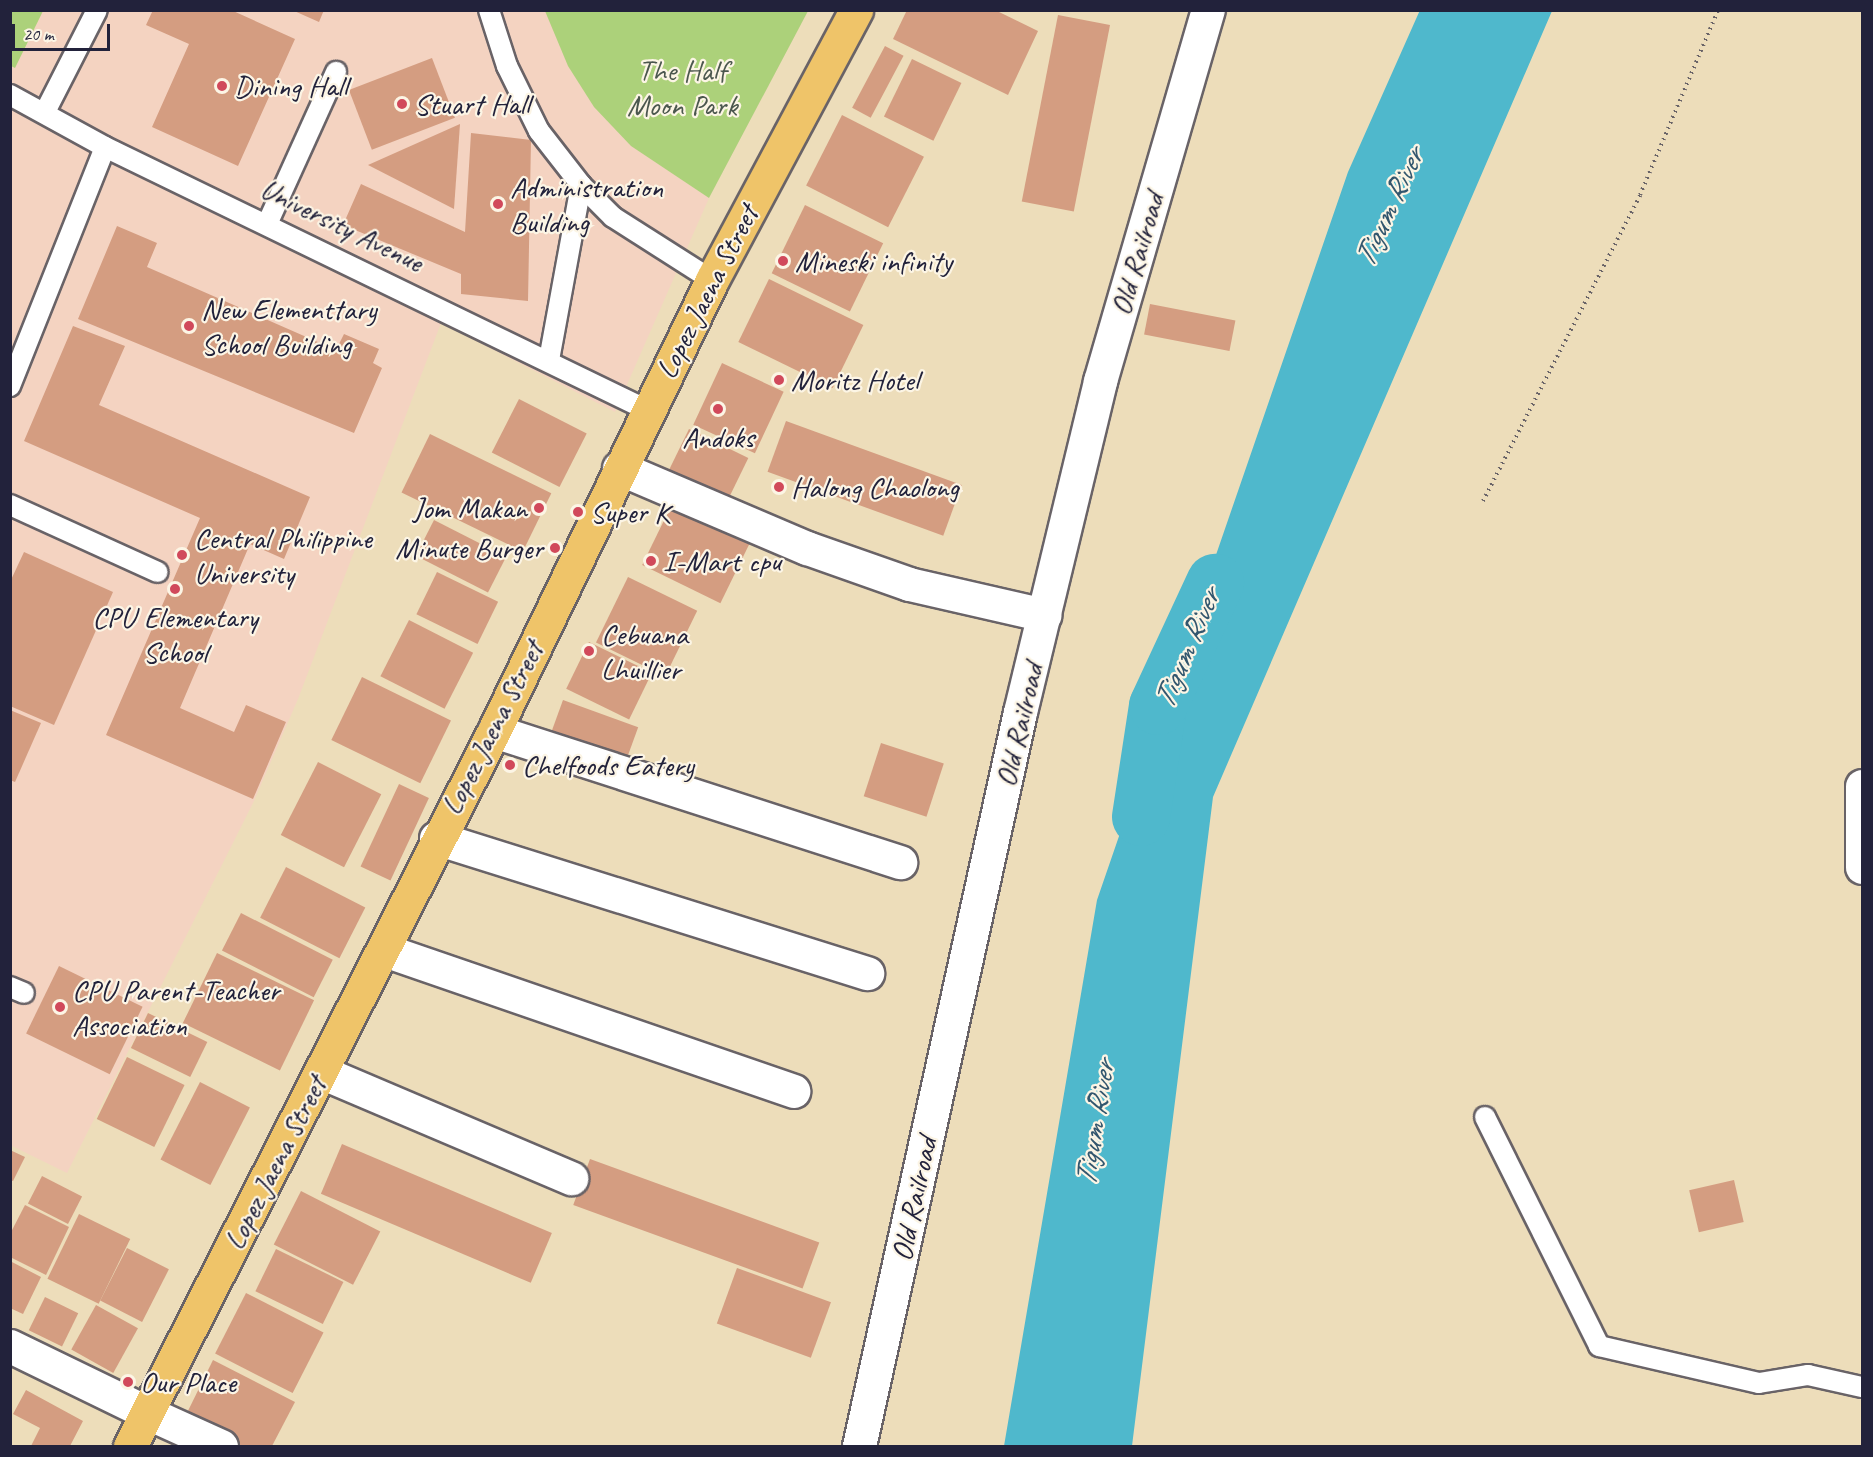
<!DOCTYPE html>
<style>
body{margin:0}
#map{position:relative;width:1873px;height:1457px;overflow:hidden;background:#edddba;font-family:Caveat,sans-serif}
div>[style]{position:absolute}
.built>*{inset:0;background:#f4d3c1}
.green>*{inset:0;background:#acd17a}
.water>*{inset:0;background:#4fb8cc}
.river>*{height:58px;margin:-29px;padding:0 29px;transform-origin:29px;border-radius:29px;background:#4fb8cc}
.building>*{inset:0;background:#d49d81;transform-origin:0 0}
.path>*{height:4px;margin-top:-2px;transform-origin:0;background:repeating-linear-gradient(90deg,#696367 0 1.5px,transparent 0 6px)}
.roads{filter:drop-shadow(2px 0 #696367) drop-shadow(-2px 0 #696367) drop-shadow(0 2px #696367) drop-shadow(0 -2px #696367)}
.service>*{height:20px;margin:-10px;padding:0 10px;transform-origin:10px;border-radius:10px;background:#fff}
.minor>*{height:33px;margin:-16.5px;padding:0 16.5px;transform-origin:16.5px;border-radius:16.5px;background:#fff}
.tertiary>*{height:33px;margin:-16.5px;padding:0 16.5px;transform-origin:16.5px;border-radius:16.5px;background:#fff}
.primary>*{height:33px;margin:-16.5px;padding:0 16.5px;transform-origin:16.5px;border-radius:16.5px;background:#efc469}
.dots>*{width:16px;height:16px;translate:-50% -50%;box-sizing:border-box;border:3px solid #fcf5e5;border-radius:50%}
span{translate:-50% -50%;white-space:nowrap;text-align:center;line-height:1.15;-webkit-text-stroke:4.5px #fcf5e5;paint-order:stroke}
.park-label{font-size:30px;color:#4b574e}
.poi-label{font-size:30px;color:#22223b}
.left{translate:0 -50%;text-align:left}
.right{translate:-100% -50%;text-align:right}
.street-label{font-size:30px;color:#22223b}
.water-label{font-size:32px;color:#32566e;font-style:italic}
.frame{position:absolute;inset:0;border:12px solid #22223b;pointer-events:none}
.scale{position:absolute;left:12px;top:24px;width:98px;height:27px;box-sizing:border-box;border:3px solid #22223b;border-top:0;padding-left:8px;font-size:18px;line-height:21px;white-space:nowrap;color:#22223b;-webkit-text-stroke:4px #fcf5e5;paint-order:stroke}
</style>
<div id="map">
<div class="built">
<i style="clip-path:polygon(10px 11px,808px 11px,709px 198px,615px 412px,441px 323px,298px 699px,253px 803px,67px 1173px,10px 1145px)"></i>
</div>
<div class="green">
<i style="clip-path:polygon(11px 10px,43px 11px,15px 68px,11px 66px)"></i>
<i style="clip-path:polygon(545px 11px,545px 10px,808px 11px,709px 198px,631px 146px,594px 107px,568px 66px)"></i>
</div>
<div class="water">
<i style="clip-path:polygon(1420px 10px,1552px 11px,1213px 797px,1132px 1446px,1004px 1446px,1097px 900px,1348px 172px)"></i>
</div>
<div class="river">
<i style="left:1141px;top:817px;width:112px;rotate:-81.3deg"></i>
<i style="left:1158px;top:706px;width:136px;rotate:-65.1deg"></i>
</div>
<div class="building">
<i style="clip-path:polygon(153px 10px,231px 10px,295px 39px,238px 166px,152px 127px,189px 44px,146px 25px)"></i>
<i style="clip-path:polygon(292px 10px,324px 10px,319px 22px)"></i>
<i style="clip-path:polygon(907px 10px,995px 10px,1038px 31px,1008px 95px,893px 39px)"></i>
<i style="left:1058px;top:15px;width:53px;height:190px;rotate:11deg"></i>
<i style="left:885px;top:46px;width:21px;height:70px;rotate:28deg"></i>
<i style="left:432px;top:58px;width:64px;height:89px;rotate:69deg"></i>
<i style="left:912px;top:59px;width:55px;height:64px;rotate:26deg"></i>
<i style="left:842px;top:115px;width:92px;height:79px;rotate:27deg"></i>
<i style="clip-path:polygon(460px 124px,454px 209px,368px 165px)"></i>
<i style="clip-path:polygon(471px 133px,531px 140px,528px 301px,461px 294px,461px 274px,343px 225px,361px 184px,465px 232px)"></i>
<i style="left:805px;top:205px;width:87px;height:76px;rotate:26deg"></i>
<i style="clip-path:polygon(117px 226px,157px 243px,147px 267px,336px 350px,344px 334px,379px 349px,373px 363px,382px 368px,354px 433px,78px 319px)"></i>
<i style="left:769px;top:279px;width:105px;height:70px;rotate:26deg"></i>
<i style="left:1150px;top:304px;width:87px;height:31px;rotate:11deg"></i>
<i style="clip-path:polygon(73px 326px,125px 346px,99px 405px,310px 497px,284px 559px,250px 544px,180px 708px,234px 732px,246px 705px,286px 722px,253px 799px,106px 735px,200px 518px,24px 441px)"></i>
<i style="left:722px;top:363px;width:68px;height:68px;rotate:25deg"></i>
<i style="left:519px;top:399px;width:76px;height:60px;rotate:27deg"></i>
<i style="left:786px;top:421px;width:187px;height:54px;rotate:20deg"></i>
<i style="left:689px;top:429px;width:66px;height:52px;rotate:26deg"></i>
<i style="left:430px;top:434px;width:135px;height:65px;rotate:26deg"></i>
<i style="left:672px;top:504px;width:87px;height:68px;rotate:26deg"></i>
<i style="left:434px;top:520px;width:81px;height:40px;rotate:27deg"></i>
<i style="clip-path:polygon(24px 552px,113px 592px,54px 725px,10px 706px,10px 582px)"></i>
<i style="left:437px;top:572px;width:68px;height:47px;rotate:26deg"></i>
<i style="left:628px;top:577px;width:77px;height:73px;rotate:26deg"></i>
<i style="left:409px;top:620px;width:72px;height:63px;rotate:27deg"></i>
<i style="left:589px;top:642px;width:70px;height:52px;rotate:26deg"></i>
<i style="left:362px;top:677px;width:99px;height:70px;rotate:26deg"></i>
<i style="left:563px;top:700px;width:80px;height:39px;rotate:20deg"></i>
<i style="clip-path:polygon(10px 710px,41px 723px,15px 782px,10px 780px)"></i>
<i style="left:881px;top:743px;width:66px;height:56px;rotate:18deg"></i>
<i style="left:318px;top:762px;width:71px;height:82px;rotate:27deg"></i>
<i style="left:399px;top:784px;width:33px;height:91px;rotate:25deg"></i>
<i style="left:286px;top:867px;width:89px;height:57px;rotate:27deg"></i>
<i style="left:241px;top:913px;width:103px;height:42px;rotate:27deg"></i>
<i style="left:217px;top:953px;width:108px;height:78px;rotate:26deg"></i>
<i style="left:59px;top:966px;width:93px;height:75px;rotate:26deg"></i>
<i style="left:148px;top:1013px;width:66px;height:39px;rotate:26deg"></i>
<i style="left:127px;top:1057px;width:64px;height:69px;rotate:26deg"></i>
<i style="left:200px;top:1082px;width:56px;height:87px;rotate:27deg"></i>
<i style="left:342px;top:1144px;width:228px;height:54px;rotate:23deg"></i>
<i style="clip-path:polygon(10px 1150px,25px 1157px,13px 1181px,10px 1180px)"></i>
<i style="left:590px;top:1159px;width:244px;height:49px;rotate:20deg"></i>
<i style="left:42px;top:1176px;width:45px;height:31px;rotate:27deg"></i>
<i style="left:1734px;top:1180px;width:43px;height:46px;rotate:77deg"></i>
<i style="left:301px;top:1191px;width:89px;height:60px;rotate:27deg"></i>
<i style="clip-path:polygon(25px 1205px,69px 1227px,46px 1275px,10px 1257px,10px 1234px)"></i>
<i style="left:79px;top:1214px;width:57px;height:72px;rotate:26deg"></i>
<i style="left:127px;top:1248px;width:47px;height:59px;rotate:27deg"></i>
<i style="left:276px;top:1249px;width:75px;height:47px;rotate:26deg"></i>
<i style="clip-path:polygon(10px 1261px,41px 1277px,23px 1314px,10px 1308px)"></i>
<i style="left:737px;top:1268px;width:100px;height:59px;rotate:20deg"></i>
<i style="left:246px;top:1293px;width:87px;height:68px;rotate:27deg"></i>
<i style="left:45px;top:1297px;width:37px;height:37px;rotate:26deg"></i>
<i style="left:96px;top:1305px;width:48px;height:51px;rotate:29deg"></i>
<i style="clip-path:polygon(213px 1360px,295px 1402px,272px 1446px,234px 1446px,183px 1421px)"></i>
<i style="clip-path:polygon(26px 1390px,83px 1421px,70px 1446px,31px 1446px,40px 1428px,13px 1414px)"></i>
</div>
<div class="path">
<i style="left:1483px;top:501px;width:344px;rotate:-62.8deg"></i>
<i style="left:1640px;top:195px;width:201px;rotate:-67.1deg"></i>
</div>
<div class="roads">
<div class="service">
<i style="left:489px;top:10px;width:59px;rotate:72.2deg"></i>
<i style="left:507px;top:66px;width:72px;rotate:63.8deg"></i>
<i style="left:539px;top:131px;width:68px;rotate:52.1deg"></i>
<i style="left:581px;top:185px;width:45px;rotate:45deg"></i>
<i style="left:613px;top:217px;width:117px;rotate:32.5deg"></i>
<i style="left:10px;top:95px;width:108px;rotate:28.7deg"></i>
<i style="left:105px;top:147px;width:602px;rotate:25.88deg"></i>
<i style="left:45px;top:112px;width:114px;rotate:-63deg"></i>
<i style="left:268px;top:222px;width:165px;rotate:-65.6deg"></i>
<i style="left:549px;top:360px;width:178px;rotate:-79.6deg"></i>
<i style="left:10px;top:386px;width:257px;rotate:-68.3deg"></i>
<i style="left:10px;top:505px;width:162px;rotate:24.4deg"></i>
<i style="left:10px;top:987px;width:15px;rotate:23deg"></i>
<i style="left:1485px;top:1117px;width:256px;rotate:63.5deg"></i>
<i style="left:1599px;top:1346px;width:164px;rotate:13deg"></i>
<i style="left:1759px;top:1383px;width:50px;rotate:-9.3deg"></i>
<i style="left:1808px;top:1375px;width:55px;rotate:12.5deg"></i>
</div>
<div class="minor">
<i style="left:619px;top:468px;width:204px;rotate:23.1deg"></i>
<i style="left:807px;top:548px;width:108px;rotate:19.4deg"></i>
<i style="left:909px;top:584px;width:139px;rotate:12.9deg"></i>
<i style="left:494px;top:731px;width:427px;rotate:17.9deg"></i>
<i style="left:436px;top:838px;width:452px;rotate:17.4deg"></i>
<i style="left:384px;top:950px;width:433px;rotate:19deg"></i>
<i style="left:321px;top:1072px;width:272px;rotate:23deg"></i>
<i style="left:148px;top:1413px;width:80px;rotate:24.3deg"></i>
<i style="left:859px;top:1446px;width:751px;rotate:-77.63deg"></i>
<i style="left:1020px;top:712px;width:341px;rotate:-76.4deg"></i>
<i style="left:1100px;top:381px;width:386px;rotate:-73.8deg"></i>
</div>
<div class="tertiary">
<i style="left:1862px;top:786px;width:81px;rotate:90deg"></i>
<i style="left:10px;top:1346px;width:153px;rotate:25.9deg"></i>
</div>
<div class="primary">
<i style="left:130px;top:1446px;width:802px;rotate:-63.02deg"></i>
<i style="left:494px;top:731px;width:501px;rotate:-64.2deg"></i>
<i style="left:712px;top:280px;width:306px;rotate:-61.9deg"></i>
</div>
</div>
<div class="dots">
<i style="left:222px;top:86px;background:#d1495b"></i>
<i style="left:402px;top:104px;background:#d1495b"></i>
<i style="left:498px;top:204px;background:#d1495b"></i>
<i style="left:783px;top:261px;background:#d1495b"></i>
<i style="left:189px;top:326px;background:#d1495b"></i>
<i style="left:779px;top:380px;background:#d1495b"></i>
<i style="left:718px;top:409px;background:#d1495b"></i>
<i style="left:779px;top:487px;background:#d1495b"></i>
<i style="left:539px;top:508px;background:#d1495b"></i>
<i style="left:578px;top:512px;background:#d1495b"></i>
<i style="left:555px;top:548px;background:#d1495b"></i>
<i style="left:182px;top:555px;background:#d1495b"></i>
<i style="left:651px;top:561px;background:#d1495b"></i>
<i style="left:175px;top:589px;background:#d1495b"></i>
<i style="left:589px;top:651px;background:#d1495b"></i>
<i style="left:510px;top:765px;background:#d1495b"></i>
<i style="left:60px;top:1007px;background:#d1495b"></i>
<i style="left:128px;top:1382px;background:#d1495b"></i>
</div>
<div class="park-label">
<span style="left:682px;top:87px">The Half<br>Moon Park</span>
</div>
<div class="poi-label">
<span class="left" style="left:234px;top:86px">Dining Hall</span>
<span class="left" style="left:414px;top:104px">Stuart Hall</span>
<span class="left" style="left:510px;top:204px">Administration<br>Building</span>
<span class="left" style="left:795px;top:261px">Mineski infinity</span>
<span class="left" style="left:201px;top:326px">New Elementtary<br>School Building</span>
<span class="left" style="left:791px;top:380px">Moritz Hotel</span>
<span style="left:718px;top:437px">Andoks</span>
<span class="left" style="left:791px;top:487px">Halong Chaolong</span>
<span class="right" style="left:527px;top:508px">Jom Makan</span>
<span class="left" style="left:590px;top:512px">Super K</span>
<span class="left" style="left:194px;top:555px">Central Philippine<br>University</span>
<span class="right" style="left:543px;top:548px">Minute Burger</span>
<span class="left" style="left:663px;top:561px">I-Mart cpu</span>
<span style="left:175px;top:634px">CPU Elementary<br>School</span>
<span class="left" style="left:601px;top:651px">Cebuana<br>Lhuillier</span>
<span class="left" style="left:522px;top:765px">Chelfoods Eatery</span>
<span class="left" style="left:72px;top:1007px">CPU Parent-Teacher<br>Association</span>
<span class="left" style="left:140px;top:1382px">Our Place</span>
</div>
<div class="street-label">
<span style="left:342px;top:225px;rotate:26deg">University Avenue</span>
<span style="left:1137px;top:254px;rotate:-74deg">Old Railroad</span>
<span style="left:707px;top:292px;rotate:-63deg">Lopez Jaena Street</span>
<span style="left:1019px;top:725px;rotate:-77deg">Old Railroad</span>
<span style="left:492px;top:728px;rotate:-63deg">Lopez Jaena Street</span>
<span style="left:275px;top:1163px;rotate:-63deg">Lopez Jaena Street</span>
<span style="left:914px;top:1199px;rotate:-78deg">Old Railroad</span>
</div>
<div class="water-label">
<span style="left:1389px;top:208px;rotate:-65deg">Tigum River</span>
<span style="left:1187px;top:649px;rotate:-67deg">Tigum River</span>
<span style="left:1095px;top:1124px;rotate:-81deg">Tigum River</span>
</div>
<div class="frame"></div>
<div class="scale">20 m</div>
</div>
